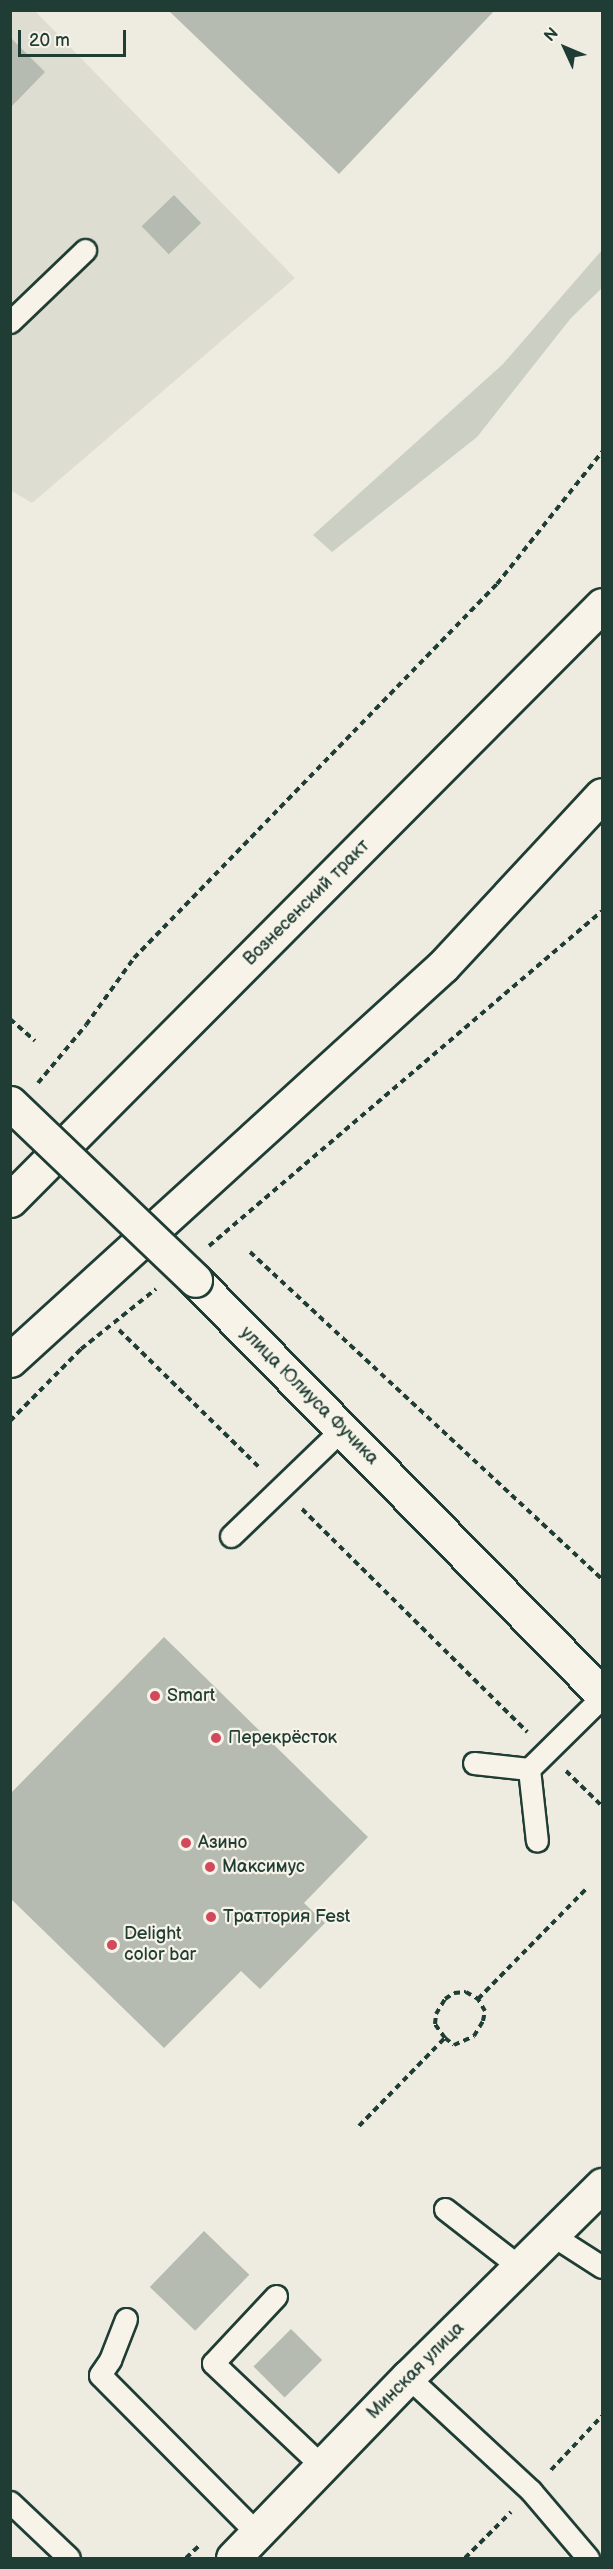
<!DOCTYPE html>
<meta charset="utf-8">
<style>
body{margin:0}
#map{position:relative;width:613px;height:2569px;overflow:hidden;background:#eeece1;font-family:"Balsamiq Sans",sans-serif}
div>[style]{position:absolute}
.built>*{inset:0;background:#ddddd2}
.green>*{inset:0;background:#cccfc4}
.building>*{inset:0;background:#b5bbb0;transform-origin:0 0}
.path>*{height:4px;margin-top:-2px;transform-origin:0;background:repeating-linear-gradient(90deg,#1f3d34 0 6px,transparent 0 10.5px)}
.roads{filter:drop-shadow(2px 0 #1f3d34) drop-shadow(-2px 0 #1f3d34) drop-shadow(0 2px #1f3d34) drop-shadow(0 -2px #1f3d34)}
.service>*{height:21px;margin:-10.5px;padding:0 10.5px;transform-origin:10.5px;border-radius:10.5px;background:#f7f3e8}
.minor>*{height:33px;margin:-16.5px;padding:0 16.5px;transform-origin:16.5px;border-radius:16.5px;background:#f7f3e8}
.secondary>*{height:33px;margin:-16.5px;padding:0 16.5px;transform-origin:16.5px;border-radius:16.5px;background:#f7f3e8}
.primary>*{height:33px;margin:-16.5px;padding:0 16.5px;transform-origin:16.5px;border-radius:16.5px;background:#f7f3e8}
.bridges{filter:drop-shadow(2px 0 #1f3d34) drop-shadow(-2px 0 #1f3d34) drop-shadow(0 2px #1f3d34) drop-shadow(0 -2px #1f3d34)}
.secondary-bridge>*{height:33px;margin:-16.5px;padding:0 16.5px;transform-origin:16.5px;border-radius:16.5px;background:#f7f3e8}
.dots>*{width:16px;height:16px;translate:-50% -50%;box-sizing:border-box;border:3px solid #f7f3e8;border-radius:50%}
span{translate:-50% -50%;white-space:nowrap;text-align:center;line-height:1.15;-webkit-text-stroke:4.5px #f7f3e8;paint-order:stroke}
.street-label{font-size:18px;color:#1f3d34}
.poi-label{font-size:18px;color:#1f3d34}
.left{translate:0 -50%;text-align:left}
.frame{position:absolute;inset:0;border:12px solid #1f3d34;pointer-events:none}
.north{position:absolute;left:535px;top:18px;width:60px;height:60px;-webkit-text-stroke:4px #f7f3e8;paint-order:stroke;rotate:314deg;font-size:16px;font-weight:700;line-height:24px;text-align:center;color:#1f3d34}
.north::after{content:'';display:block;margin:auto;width:21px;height:27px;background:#1f3d34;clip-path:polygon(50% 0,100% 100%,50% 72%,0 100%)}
.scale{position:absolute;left:18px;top:30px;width:108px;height:27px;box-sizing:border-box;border:3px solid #1f3d34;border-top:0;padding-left:8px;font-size:18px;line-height:21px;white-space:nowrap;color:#1f3d34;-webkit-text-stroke:4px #f7f3e8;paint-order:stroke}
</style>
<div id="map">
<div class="built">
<i style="clip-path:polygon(10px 11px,35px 11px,295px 278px,32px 503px,10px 490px)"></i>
</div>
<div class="green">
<i style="clip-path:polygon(602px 250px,602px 288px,571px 318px,477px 437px,332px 552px,313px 535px,503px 364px)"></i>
</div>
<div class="building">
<i style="clip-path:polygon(168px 10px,495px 10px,339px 174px)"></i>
<i style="clip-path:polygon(10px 37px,45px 72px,10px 108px)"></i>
<i style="left:174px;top:195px;width:39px;height:45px;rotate:46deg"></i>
<i style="clip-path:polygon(164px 1637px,368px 1837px,304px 1903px,325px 1923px,260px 1989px,241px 1971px,164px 2048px,10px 1898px,10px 1794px)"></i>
<i style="left:204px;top:2231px;width:63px;height:78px;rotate:44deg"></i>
<i style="left:291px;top:2329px;width:44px;height:53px;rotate:45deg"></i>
</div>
<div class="path">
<i style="left:10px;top:1019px;width:33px;rotate:41deg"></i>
<i style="left:38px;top:1083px;width:75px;rotate:-50.4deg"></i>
<i style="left:86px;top:1025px;width:82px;rotate:-54.4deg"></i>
<i style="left:134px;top:958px;width:521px;rotate:-45.86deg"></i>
<i style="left:497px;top:584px;width:169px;rotate:-51.5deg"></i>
<i style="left:209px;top:1246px;width:516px;rotate:-40.44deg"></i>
<i style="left:250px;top:1252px;width:480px;rotate:42.9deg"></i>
<i style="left:119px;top:1330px;width:197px;rotate:44.4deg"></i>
<i style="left:10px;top:1421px;width:101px;rotate:-45.4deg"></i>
<i style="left:81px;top:1349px;width:96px;rotate:-38.7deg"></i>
<i style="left:302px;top:1509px;width:317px;rotate:44.7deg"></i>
<i style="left:566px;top:1771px;width:50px;rotate:44.2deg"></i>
<i style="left:445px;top:2038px;width:11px;rotate:38deg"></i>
<i style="left:454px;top:2045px;width:22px;rotate:-24deg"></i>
<i style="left:474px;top:2036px;width:17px;rotate:-59deg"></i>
<i style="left:483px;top:2021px;width:10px;rotate:-79deg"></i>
<i style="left:485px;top:2011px;width:14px;rotate:-120deg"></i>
<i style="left:359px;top:2126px;width:123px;rotate:-45.7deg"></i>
<i style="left:445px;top:2038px;width:17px;rotate:-126deg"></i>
<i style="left:435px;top:2024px;width:10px;rotate:-84deg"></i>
<i style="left:436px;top:2014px;width:17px;rotate:-59deg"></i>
<i style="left:445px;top:1999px;width:11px;rotate:-34deg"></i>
<i style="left:454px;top:1993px;width:12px;rotate:-5deg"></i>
<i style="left:466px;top:1992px;width:14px;rotate:30deg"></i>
<i style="left:478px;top:1999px;width:154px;rotate:-45.5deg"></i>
<i style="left:551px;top:2470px;width:74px;rotate:-46.6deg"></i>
<i style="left:186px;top:2558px;width:19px;rotate:-43deg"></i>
<i style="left:465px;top:2558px;width:65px;rotate:-45deg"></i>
</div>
<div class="roads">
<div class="service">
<i style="left:10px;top:322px;width:104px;rotate:-43.8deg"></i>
<i style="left:231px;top:1536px;width:154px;rotate:-43.9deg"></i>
<i style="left:474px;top:1763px;width:55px;rotate:6.2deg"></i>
<i style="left:529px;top:1769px;width:72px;rotate:83.7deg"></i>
<i style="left:529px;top:1769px;width:103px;rotate:-44.6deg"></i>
<i style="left:445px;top:2209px;width:96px;rotate:37.8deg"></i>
<i style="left:552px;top:2235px;width:59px;rotate:32.6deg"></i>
<i style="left:276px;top:2296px;width:92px;rotate:133.2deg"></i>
<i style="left:213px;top:2363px;width:150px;rotate:43.4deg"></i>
<i style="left:126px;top:2319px;width:44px;rotate:111.3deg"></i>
<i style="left:110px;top:2360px;width:18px;rotate:124deg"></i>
<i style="left:100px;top:2375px;width:223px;rotate:45.2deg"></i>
<i style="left:408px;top:2377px;width:168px;rotate:42.8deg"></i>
<i style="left:531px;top:2491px;width:88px;rotate:49.6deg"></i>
<i style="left:10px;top:2502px;width:81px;rotate:43.5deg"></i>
</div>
<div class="minor">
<i style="left:233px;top:2558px;width:252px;rotate:-46deg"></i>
<i style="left:408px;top:2377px;width:273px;rotate:-44.7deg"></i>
</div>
<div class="secondary">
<i style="left:195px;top:1280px;width:581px;rotate:45.49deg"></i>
</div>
<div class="primary">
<i style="left:10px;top:1200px;width:839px;rotate:-45.14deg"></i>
<i style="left:10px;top:1360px;width:585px;rotate:-42.3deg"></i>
<i style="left:443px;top:966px;width:233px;rotate:-47.1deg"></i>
</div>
</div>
<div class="bridges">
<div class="secondary-bridge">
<i style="left:10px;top:1103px;width:256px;rotate:43.7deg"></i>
</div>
</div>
<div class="dots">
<i style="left:155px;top:1696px;background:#d1495b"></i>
<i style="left:216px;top:1738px;background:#d1495b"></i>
<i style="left:186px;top:1843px;background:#d1495b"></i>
<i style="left:210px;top:1867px;background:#d1495b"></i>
<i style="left:211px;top:1917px;background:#d1495b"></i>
<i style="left:112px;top:1945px;background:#d1495b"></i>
</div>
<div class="street-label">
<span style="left:307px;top:903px;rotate:-45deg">Вознесенский тракт</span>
<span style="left:309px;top:1396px;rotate:45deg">улица Юлиуса Фучика</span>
<span style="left:416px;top:2371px;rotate:-45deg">Минская улица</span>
</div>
<div class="poi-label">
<span class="left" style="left:167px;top:1696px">Smart</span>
<span class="left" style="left:228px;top:1738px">Перекрёсток</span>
<span class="left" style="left:198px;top:1843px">Азино</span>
<span class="left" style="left:222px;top:1867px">Максимус</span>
<span class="left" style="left:223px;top:1917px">Траттория Fest</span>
<span class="left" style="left:124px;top:1945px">Delight<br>color bar</span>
</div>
<div class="frame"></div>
<div class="north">N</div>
<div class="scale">20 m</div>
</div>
